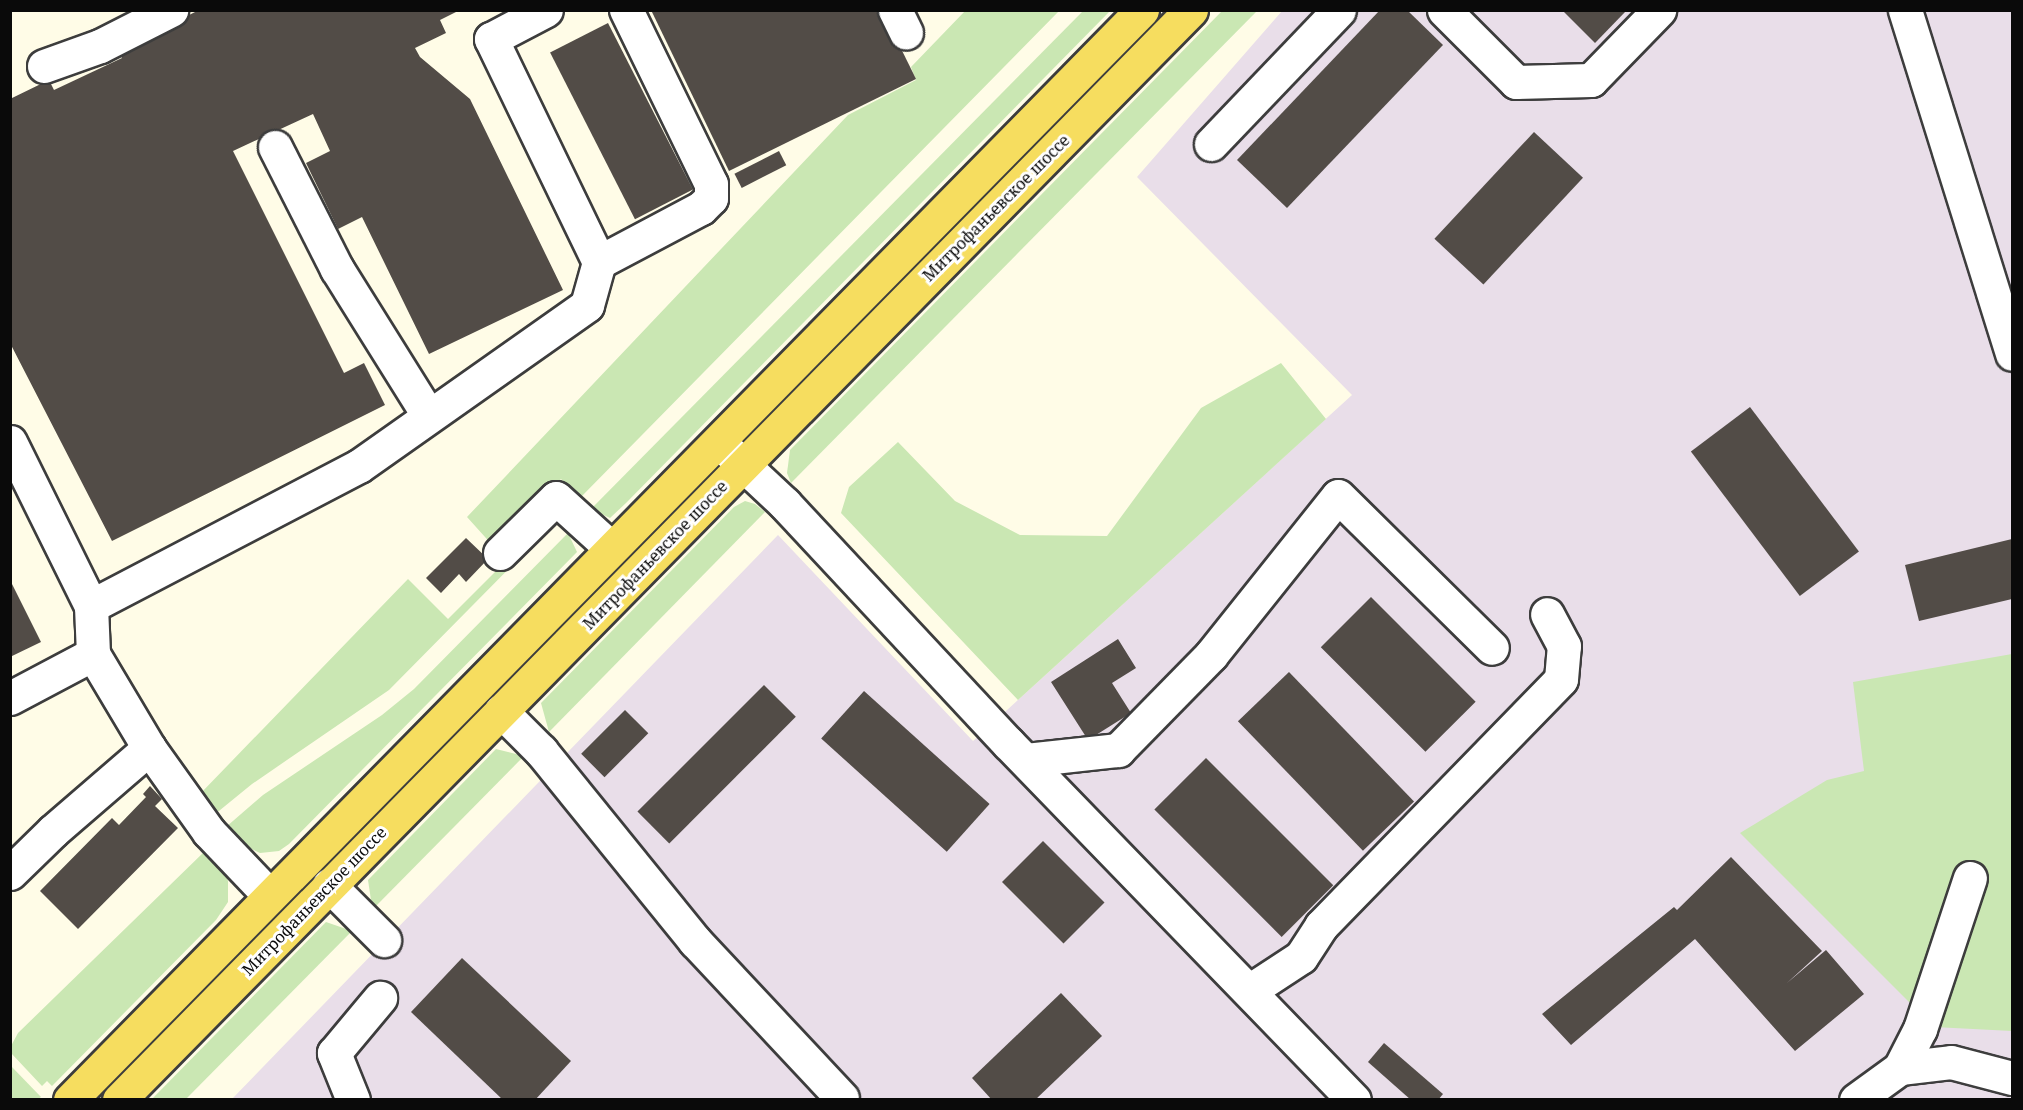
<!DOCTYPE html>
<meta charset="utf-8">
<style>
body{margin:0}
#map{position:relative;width:2023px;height:1110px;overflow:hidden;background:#fffce7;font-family:"Noto Serif",serif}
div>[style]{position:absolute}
.industrial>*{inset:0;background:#e9dee9}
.green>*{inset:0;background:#cae7b3}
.building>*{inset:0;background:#524c47;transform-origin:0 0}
.roads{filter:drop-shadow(2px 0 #3d3d3d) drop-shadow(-2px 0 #3d3d3d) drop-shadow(0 2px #3d3d3d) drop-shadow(0 -2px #3d3d3d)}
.minor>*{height:33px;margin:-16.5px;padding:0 16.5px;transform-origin:16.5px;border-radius:16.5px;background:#fff}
.major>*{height:33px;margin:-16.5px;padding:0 16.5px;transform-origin:16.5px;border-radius:16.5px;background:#f6dd5f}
span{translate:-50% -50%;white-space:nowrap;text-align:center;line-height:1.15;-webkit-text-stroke:6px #fff;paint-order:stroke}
.street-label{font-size:16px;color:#0a0a0a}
.frame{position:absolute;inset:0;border:12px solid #0a0a0a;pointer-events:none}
</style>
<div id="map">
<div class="industrial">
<i style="clip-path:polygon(1282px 11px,2012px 11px,2012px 1099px,231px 1100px,778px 535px,973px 741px,1352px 395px,1137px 177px)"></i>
</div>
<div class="green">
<i style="clip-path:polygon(1223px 10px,1257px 11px,791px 483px,787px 473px,790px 450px)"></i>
<i style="clip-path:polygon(965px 11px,1059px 11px,580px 498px,561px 479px,494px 547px,467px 517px,848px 115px,916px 80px,911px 67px)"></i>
<i style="clip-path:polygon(1083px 11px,1110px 11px,626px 503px,610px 518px,591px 509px)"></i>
<i style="clip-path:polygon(1281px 363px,1326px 419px,1018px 700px,841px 513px,849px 487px,898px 442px,955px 501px,1020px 535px,1107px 536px,1201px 408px)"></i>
<i style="clip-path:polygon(745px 501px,755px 504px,765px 512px,549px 732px,541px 703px,734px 507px)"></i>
<i style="clip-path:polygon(543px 524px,548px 529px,389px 690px,252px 784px,214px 815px,199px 795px,408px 579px,448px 619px)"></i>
<i style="clip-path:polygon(568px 533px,577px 552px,289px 844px,279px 851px,260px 853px,241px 844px,226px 827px,263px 795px,382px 715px,414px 689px)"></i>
<i style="clip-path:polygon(2012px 654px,2012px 1031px,1934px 1027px,1740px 833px,1827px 780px,1864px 771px,1853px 682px)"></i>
<i style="clip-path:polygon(496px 749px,524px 756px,375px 907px,371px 900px,368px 880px)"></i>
<i style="clip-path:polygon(205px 851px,225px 873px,228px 881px,228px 902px,216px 920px,52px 1086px,47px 1081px,42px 1086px,11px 1053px,11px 1046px,18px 1033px)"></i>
<i style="clip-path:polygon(326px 922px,352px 931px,186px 1099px,151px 1100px)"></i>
<i style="clip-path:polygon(11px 1066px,41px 1097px,38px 1099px,11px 1099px)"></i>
</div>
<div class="building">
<i style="clip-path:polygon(199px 10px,460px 10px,440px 20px,446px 33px,415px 48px,420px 57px,470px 99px,563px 290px,429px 354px,362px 217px,338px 229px,306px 163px,330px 151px,313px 114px,233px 151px,344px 373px,364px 363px,385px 405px,112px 541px,10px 343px,10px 99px,49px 80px,54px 90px,122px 58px,118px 51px)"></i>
<i style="clip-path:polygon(651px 10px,882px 10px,916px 79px,729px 171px)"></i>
<i style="clip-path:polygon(1380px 10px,1407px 10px,1443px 45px,1287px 208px,1237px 160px)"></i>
<i style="clip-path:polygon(1562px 10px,1627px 10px,1595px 43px)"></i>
<i style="left:608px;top:23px;width:187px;height:65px;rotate:63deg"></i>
<i style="left:1534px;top:132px;width:67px;height:146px;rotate:43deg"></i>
<i style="left:779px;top:151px;width:16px;height:50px;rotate:63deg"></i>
<i style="left:1750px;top:407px;width:181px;height:74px;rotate:53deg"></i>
<i style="clip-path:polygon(466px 538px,488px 559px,466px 582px,459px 574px,441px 593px,426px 578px)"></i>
<i style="clip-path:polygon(2012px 539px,2012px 599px,1919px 621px,1905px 565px)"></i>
<i style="clip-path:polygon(10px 580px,41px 642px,10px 657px)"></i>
<i style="left:1371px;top:597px;width:148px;height:71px;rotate:45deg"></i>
<i style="clip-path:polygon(1118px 639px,1136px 668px,1112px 683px,1131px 713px,1088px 740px,1051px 682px)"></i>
<i style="left:1289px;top:672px;width:180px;height:71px;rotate:46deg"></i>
<i style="left:764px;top:685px;width:45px;height:179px;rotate:45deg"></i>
<i style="left:864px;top:691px;width:169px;height:64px;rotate:42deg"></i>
<i style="left:625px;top:710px;width:33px;height:62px;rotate:45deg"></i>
<i style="left:1206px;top:758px;width:180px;height:73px;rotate:45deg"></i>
<i style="clip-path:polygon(150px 786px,162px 799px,155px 806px,178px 828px,78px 929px,40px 891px,112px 818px,119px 825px,146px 797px,143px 794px)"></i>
<i style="left:1043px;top:841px;width:87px;height:58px;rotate:45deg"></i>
<i style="clip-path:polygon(1731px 857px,1822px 951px,1787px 983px,1826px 950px,1864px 994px,1795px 1051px,1695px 939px,1571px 1045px,1542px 1014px,1674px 907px,1677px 910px)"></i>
<i style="clip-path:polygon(462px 958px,571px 1061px,535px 1100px,503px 1100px,411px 1012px)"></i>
<i style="clip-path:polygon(1061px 993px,1102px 1036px,1035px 1100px,992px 1100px,972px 1078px)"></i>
<i style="clip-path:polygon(1384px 1043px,1443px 1094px,1438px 1100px,1411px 1100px,1368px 1062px)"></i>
</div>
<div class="roads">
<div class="minor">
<i style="left:895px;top:10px;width:25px;rotate:64deg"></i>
<i style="left:1444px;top:10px;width:102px;rotate:45deg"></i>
<i style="left:1516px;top:82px;width:75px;rotate:-1.5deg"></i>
<i style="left:1591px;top:80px;width:98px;rotate:-45.8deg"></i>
<i style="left:1905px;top:10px;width:360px;rotate:72.7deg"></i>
<i style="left:44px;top:66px;width:59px;rotate:-19.7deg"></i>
<i style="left:100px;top:46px;width:80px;rotate:-26.9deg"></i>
<i style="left:1211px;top:144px;width:185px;rotate:-46.3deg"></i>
<i style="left:275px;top:147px;width:137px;rotate:63.1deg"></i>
<i style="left:337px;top:269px;width:173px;rotate:58deg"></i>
<i style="left:599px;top:262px;width:115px;rotate:-27.9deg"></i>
<i style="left:701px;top:208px;width:14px;rotate:-45deg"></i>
<i style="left:711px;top:198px;width:14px;rotate:-90deg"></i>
<i style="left:711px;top:184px;width:194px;rotate:-116deg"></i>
<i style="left:10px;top:442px;width:183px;rotate:63.7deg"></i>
<i style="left:91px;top:606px;width:48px;rotate:87.6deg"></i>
<i style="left:93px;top:654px;width:109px;rotate:59.2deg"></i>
<i style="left:149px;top:748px;width:103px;rotate:54.5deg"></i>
<i style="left:209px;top:832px;width:88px;rotate:46.4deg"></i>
<i style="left:722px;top:445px;width:86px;rotate:43.1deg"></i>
<i style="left:785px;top:504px;width:327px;rotate:47deg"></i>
<i style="left:1008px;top:743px;width:497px;rotate:45.9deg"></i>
<i style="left:500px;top:553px;width:78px;rotate:-44.5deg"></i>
<i style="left:556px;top:498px;width:74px;rotate:42.3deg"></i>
<i style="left:91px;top:606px;width:302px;rotate:-27.6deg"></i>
<i style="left:359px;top:466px;width:279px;rotate:-35.2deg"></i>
<i style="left:587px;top:305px;width:45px;rotate:-74.4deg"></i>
<i style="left:599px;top:262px;width:248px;rotate:-115.8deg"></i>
<i style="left:491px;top:39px;width:62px;rotate:-27.8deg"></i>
<i style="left:10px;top:698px;width:94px;rotate:-27.9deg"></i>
<i style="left:501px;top:711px;width:57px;rotate:45deg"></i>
<i style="left:541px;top:751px;width:245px;rotate:51deg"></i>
<i style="left:695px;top:941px;width:215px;rotate:46.9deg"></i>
<i style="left:1026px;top:760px;width:93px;rotate:-6.2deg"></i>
<i style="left:1118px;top:750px;width:133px;rotate:-45.6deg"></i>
<i style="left:1211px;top:655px;width:203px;rotate:-51.4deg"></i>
<i style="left:1338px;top:496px;width:216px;rotate:44.6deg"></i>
<i style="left:10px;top:873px;width:60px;rotate:-44.3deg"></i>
<i style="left:53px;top:831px;width:127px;rotate:-40.8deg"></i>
<i style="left:329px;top:885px;width:78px;rotate:45deg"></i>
<i style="left:1249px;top:991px;width:62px;rotate:-33.2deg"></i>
<i style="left:1301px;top:957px;width:37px;rotate:-57deg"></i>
<i style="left:1321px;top:926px;width:344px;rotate:-45.8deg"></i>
<i style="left:1561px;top:679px;width:33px;rotate:-85deg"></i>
<i style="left:1564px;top:646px;width:36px;rotate:-118deg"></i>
<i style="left:1900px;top:1068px;width:44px;rotate:-62.9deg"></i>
<i style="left:1920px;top:1029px;width:159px;rotate:-71.7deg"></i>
<i style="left:353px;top:1100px;width:51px;rotate:-112deg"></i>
<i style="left:334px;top:1053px;width:72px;rotate:-50.1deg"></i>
<i style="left:1856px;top:1100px;width:54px;rotate:-36deg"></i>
<i style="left:1900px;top:1068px;width:51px;rotate:-6.7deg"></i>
<i style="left:1951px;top:1062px;width:63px;rotate:14.7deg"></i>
</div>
<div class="major">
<i style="left:70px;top:1100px;width:1529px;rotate:-45.48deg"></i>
<i style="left:119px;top:1100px;width:1529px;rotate:-45.48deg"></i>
</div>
</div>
<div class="street-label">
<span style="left:996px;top:208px;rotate:-45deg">Митрофаньевское шоссе</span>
<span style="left:655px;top:555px;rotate:-46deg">Митрофаньевское шоссе</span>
<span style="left:314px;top:901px;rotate:-46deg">Митрофаньевское шоссе</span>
</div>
<div class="frame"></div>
</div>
